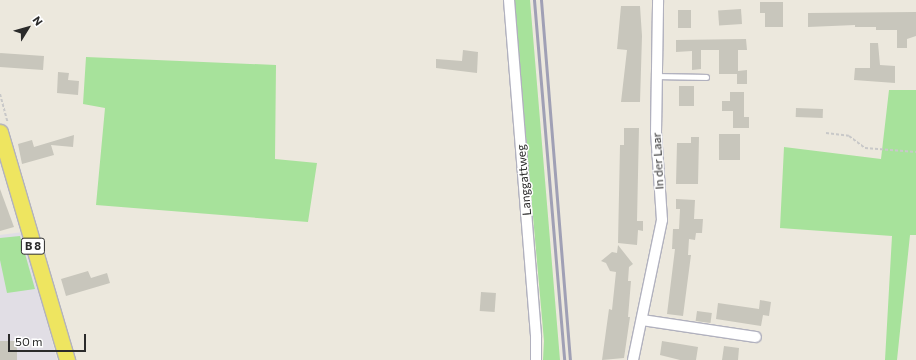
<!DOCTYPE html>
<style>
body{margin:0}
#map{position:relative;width:916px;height:360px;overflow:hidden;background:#ece8dd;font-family:Commissioner,sans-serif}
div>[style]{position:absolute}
.industrial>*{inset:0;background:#e1dee5}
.green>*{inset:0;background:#a7e29b}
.building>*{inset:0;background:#c8c6bc;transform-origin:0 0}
.path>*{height:2px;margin-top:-1px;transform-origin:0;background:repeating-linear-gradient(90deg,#c8c8c8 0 3px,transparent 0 5px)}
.roads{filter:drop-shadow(1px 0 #b1b1be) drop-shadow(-1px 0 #b1b1be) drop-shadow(0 1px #b1b1be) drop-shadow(0 -1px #b1b1be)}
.lane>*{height:5px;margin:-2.5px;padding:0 2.5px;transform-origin:2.5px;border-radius:2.5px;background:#fff}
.street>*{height:10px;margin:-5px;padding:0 5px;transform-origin:5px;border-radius:5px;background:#fff}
.primary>*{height:15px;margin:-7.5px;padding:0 7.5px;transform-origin:7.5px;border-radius:7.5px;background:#eee560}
.rail>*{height:3px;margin:-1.5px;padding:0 1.5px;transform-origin:1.5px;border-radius:1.5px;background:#a0a0b5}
span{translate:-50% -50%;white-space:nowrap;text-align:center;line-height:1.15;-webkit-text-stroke:3px #fff;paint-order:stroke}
.shield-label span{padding:1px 3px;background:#fff;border:1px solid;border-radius:3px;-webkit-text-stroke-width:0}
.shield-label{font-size:11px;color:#2b2b2b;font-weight:700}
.street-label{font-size:12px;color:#2b2b2b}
.north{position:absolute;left:8px;top:8px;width:40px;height:40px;-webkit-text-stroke:3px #fff;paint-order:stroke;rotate:53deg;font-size:11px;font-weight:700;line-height:16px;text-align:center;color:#2b2b2b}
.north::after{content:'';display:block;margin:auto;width:14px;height:18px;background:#2b2b2b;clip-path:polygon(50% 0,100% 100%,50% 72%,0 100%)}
.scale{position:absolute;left:8px;top:334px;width:78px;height:18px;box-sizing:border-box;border:2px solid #2b2b2b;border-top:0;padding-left:5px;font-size:12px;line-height:14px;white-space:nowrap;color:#2b2b2b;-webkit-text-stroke:3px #fff;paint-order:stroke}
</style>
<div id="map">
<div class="industrial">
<i style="clip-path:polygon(23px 232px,57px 360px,0 360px,0 235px)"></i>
</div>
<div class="green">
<i style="clip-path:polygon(514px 0,530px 0,560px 360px,543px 360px,544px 341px)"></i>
<i style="clip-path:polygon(86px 57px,276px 65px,275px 159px,317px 163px,308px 222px,96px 205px,105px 108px,83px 104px)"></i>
<i style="clip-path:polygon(889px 90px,916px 90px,916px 235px,910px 235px,897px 360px,885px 360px,892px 236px,780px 228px,784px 147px,881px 159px)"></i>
<i style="clip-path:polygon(20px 236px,35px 289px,7px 293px,0 260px,0 238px)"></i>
</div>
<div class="building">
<i style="clip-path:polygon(760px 2px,783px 2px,783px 27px,765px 27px,765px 13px,760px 13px)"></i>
<i style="clip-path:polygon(621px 6px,640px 6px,642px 36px,640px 102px,621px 102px,627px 50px,617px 49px)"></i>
<i style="left:741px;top:9px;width:15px;height:23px;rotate:86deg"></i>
<i style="left:678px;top:10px;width:13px;height:18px"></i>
<i style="clip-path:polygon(916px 12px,916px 36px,907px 39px,907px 48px,897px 48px,897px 30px,876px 30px,876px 27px,855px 27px,855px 25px,808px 27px,808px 13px)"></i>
<i style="clip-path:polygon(746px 39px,747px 50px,738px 50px,738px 71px,747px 70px,747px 84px,737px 84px,737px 74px,719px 74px,719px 50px,701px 50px,701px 69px,692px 70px,692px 51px,676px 52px,676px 40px)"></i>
<i style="clip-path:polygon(870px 43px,878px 43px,880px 65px,895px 66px,895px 83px,854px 80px,855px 68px,870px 68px)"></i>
<i style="clip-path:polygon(463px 50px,478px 52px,477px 73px,436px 68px,436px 59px,462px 61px)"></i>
<i style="left:44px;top:56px;width:14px;height:44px;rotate:94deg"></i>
<i style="clip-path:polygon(58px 72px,69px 73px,68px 80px,79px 81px,78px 95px,57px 93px)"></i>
<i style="left:679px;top:86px;width:15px;height:20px"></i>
<i style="clip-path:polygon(730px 92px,744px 92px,744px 117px,749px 117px,749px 128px,733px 128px,733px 111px,722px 111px,722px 101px,730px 101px)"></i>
<i style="left:796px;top:108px;width:27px;height:9px;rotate:2deg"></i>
<i style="clip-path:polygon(624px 128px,639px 128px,637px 221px,643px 221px,643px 231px,638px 230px,637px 245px,618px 243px,620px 145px,624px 145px)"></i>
<i style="left:719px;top:134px;width:21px;height:26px"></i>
<i style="clip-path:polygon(74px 135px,73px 147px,51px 145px,54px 155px,22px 164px,18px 144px,32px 140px,34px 147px)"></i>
<i style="clip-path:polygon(691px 137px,699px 137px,698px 184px,676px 184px,677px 143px,691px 143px)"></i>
<i style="clip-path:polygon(0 189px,14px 227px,0 231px)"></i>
<i style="clip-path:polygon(676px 199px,695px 200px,694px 219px,703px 219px,702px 233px,696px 233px,695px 240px,689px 239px,688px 255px,691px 255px,683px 316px,667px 314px,675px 249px,672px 249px,673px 229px,679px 229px,680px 209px,676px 209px)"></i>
<i style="clip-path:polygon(618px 245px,633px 264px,629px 267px,628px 281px,631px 281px,628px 317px,630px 317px,624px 358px,602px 360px,609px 309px,612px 310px,616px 272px,610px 271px,606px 263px,601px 261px,612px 252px,617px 253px)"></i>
<i style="clip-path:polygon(88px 271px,91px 278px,107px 273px,110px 283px,66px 296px,61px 279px)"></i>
<i style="left:481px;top:292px;width:15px;height:19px;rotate:4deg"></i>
<i style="clip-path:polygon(760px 300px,771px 302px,769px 316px,763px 315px,761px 326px,716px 319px,718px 303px,759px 309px)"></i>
<i style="left:697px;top:311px;width:15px;height:10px;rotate:8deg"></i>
<i style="left:0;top:341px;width:17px;height:19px"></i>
<i style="clip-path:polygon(662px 341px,698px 347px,696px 360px,680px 360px,660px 355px)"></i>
<i style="clip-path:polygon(724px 346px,739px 348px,738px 360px,722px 360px)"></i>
</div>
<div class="path">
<i style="left:0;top:94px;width:30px;rotate:75deg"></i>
<i style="left:826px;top:133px;width:23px;rotate:7deg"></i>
<i style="left:849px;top:136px;width:20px;rotate:37deg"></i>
<i style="left:865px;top:148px;width:51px;rotate:4.5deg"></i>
</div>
<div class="roads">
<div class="lane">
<i style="left:657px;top:76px;width:49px;rotate:1.2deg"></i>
</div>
<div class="street">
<i style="left:509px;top:0;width:338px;rotate:85.4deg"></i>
<i style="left:536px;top:337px;width:23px;rotate:90deg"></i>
<i style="left:642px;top:320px;width:115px;rotate:8.5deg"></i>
<i style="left:633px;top:360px;width:143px;rotate:-78.3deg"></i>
<i style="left:662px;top:220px;width:87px;rotate:-93.9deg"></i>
<i style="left:656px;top:133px;width:133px;rotate:-89.1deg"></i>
</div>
<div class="primary">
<i style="left:0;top:132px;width:238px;rotate:73.6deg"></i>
</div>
</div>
<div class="rail">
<i style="left:534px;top:0;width:361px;rotate:85.2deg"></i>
<i style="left:541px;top:0;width:361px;rotate:85.4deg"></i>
</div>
<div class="shield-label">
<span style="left:33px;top:246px">B 8</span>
</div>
<div class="street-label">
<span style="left:658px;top:161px;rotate:-93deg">In der Laar</span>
<span style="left:524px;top:180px;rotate:-95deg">Langgattweg</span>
</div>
<div class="north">N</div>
<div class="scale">50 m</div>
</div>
